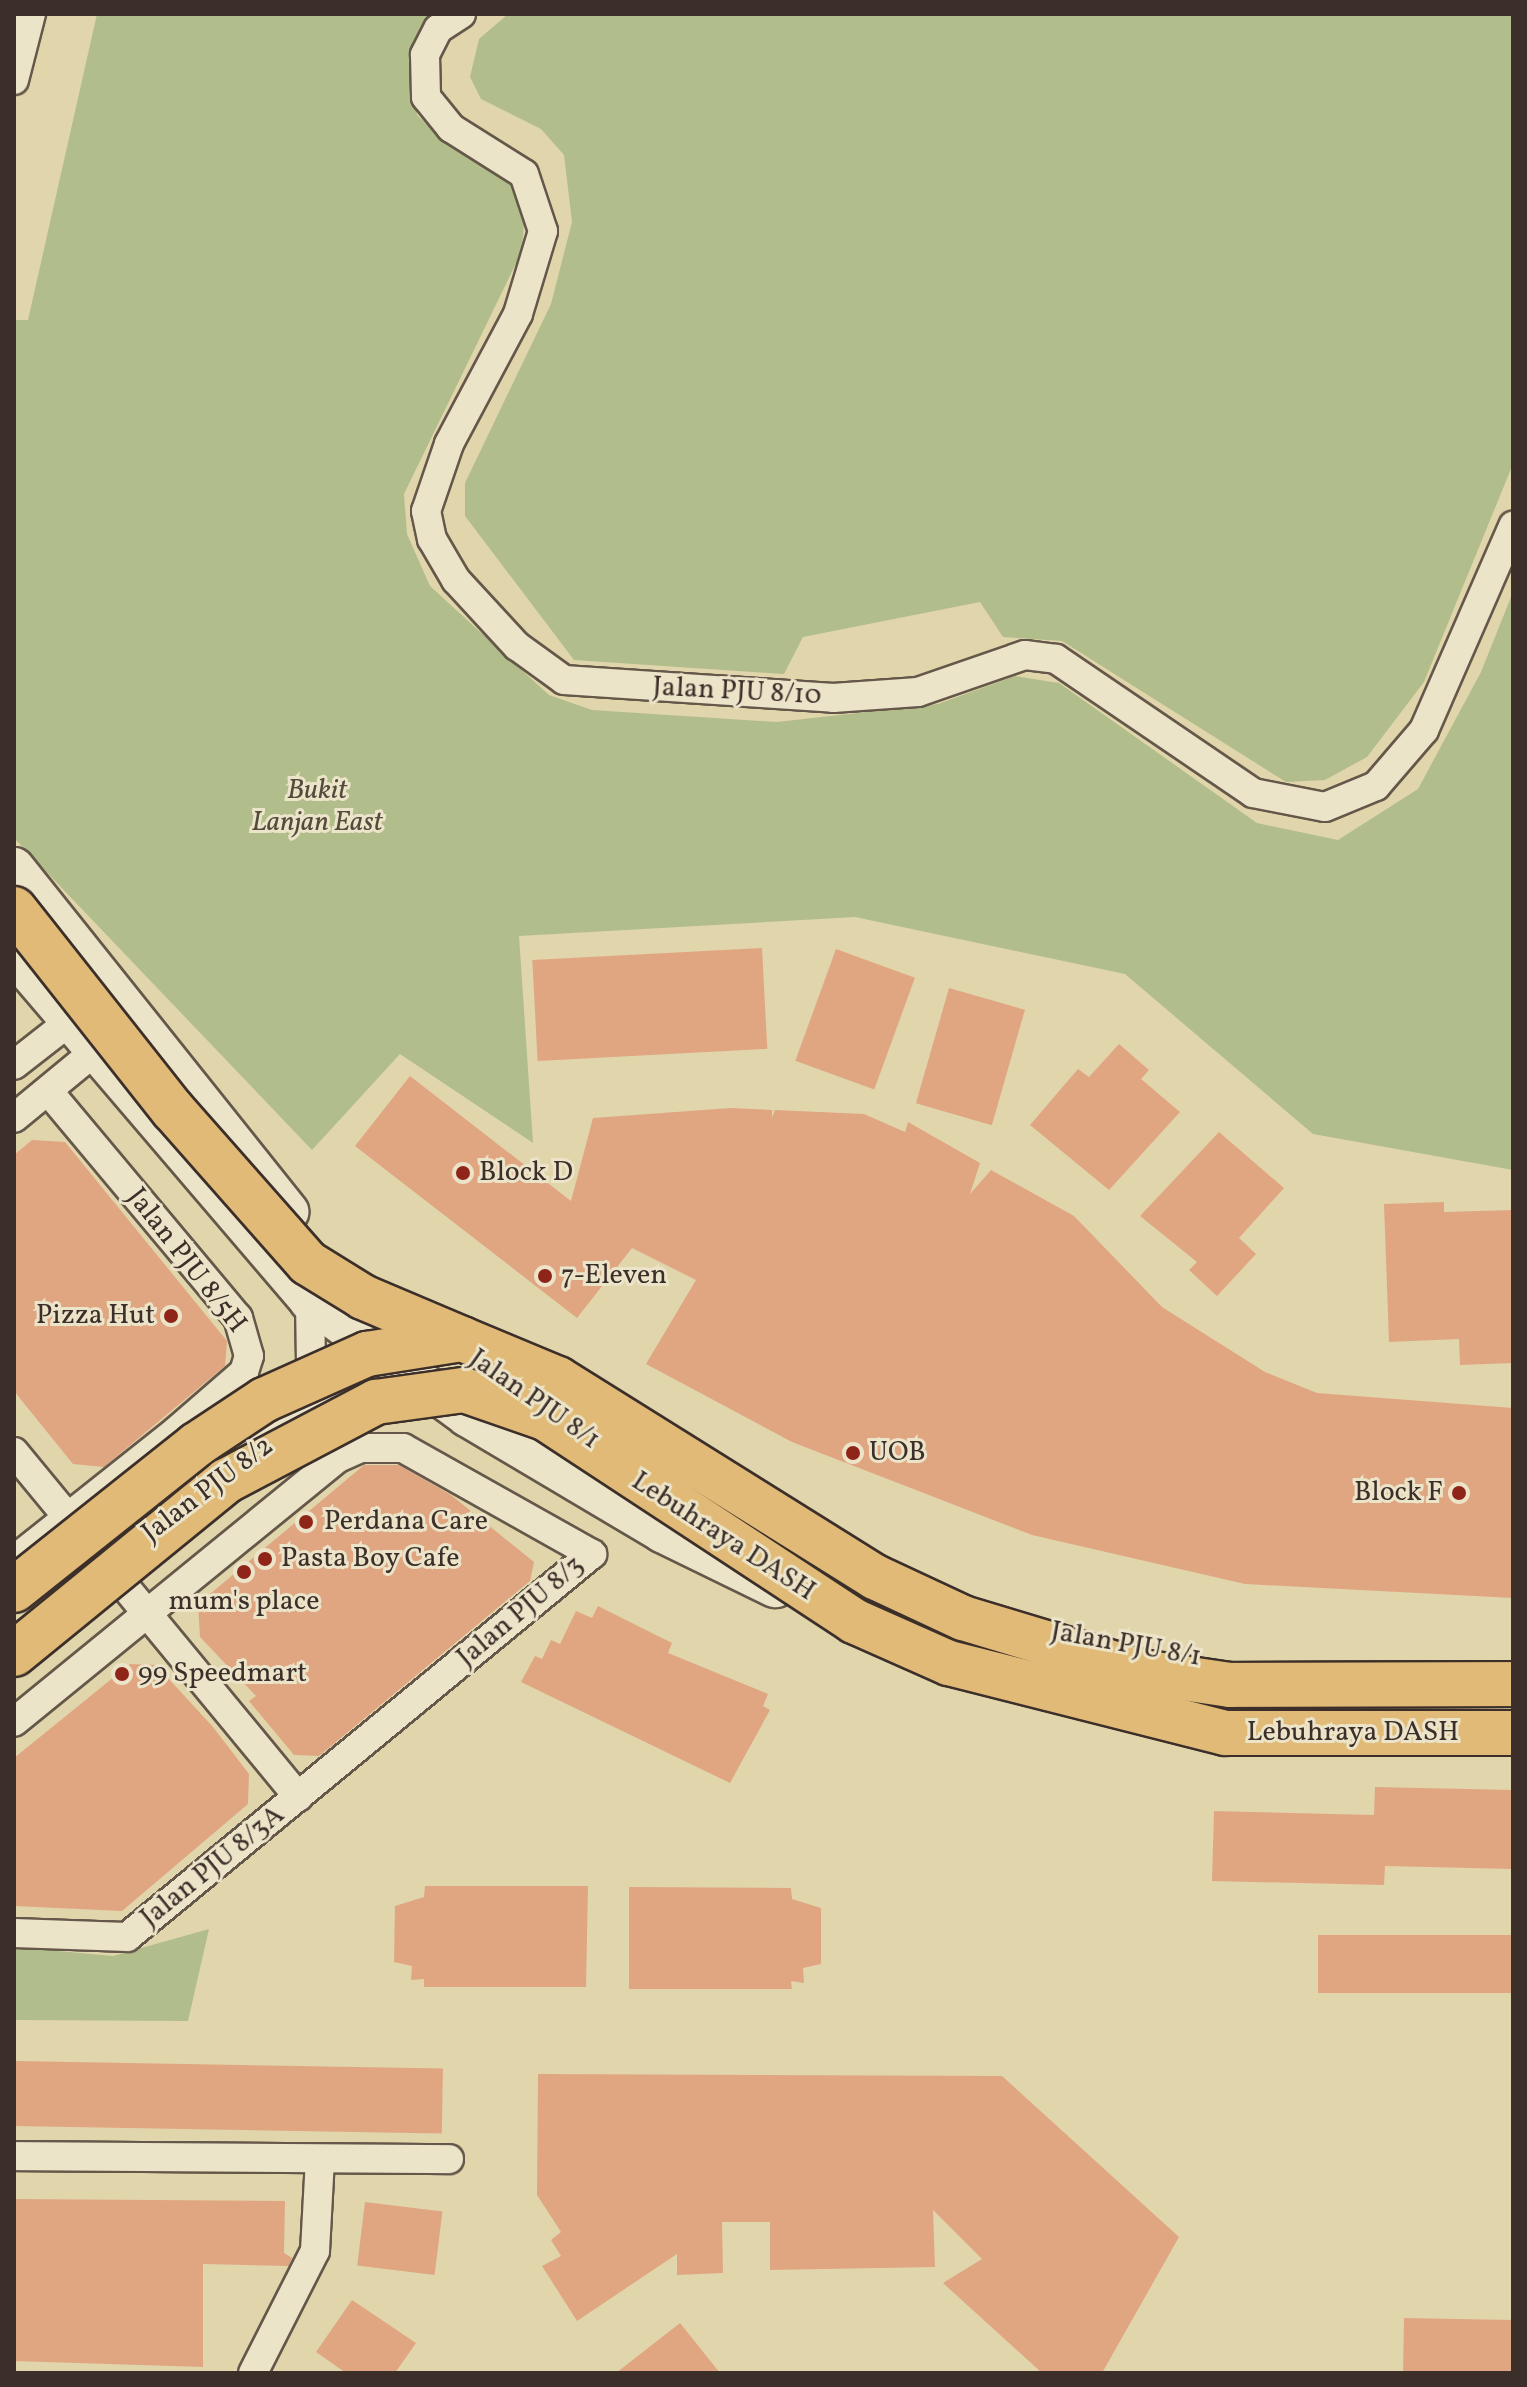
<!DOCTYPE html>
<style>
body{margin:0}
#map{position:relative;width:1527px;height:2387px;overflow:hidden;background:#e1d5ac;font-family:Vollkorn,serif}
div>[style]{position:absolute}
.green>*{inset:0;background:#b1be8b}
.building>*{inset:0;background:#e0a682;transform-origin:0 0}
.roads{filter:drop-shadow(2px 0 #65584a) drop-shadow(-2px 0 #65584a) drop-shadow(0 2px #65584a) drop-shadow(0 -2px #65584a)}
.street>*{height:28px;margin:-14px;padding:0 14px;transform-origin:14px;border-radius:14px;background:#ece4c9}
.secondary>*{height:40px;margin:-20px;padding:0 20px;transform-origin:20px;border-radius:20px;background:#ece4c9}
.bridges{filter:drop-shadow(2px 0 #3c2f2a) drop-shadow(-2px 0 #3c2f2a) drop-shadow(0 2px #3c2f2a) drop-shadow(0 -2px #3c2f2a)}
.highway-bridge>*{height:44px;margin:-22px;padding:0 22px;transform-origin:22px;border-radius:22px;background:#e0ba76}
.dots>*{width:22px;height:22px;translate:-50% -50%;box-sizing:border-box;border:4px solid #ece4c9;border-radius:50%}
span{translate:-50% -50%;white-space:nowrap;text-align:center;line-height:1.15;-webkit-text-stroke:6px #ece4c9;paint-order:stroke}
.street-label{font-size:28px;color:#3c2f2a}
.park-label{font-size:28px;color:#534c3d;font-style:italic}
.poi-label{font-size:28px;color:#3c2f2a}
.left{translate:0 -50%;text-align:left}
.right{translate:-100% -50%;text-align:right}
.frame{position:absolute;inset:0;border:16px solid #3c2f2a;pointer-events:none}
</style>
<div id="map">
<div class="green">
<i style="clip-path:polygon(97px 14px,443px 14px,414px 71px,417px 115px,451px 147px,501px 169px,525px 210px,522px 251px,404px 494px,407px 534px,430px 586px,549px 695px,592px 710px,777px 722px,938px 704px,1015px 676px,1059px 683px,1257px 823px,1338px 840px,1418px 789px,1481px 672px,1513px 592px,1513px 1170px,1313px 1134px,1125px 974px,855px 917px,519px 936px,533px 1143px,400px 1054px,312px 1150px,14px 838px,14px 320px,28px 320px)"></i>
<i style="clip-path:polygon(508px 14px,1513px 14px,1513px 464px,1424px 682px,1367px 757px,1325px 780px,1286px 782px,1062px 641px,1003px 637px,980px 602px,803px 637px,784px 674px,574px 660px,465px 516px,465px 483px,551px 304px,572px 222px,564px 155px,541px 129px,481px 99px,470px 77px,479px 39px)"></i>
<i style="clip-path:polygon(209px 1929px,188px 2021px,14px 2020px,14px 1947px,113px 1956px)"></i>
</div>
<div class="building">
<i style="left:762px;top:948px;width:101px;height:230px;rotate:87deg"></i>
<i style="left:836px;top:949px;width:84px;height:119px;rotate:20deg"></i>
<i style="left:949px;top:988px;width:79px;height:120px;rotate:16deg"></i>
<i style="clip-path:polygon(1119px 1044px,1149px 1070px,1141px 1079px,1180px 1112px,1109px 1190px,1030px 1125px,1078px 1069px,1089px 1077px)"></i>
<i style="clip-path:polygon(410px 1076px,571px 1201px,593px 1118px,731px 1108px,772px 1110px,772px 1118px,775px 1110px,864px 1114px,905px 1132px,908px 1122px,980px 1163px,970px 1194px,991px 1170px,1074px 1216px,1162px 1307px,1265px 1372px,1317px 1393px,1513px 1408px,1513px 1598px,1245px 1584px,1032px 1535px,792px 1442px,646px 1364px,696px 1280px,632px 1248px,577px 1318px,355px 1146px)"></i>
<i style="clip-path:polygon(1219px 1132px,1284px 1188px,1239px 1238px,1256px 1254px,1217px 1296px,1189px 1270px,1197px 1262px,1140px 1216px)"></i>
<i style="clip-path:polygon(32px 1140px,65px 1142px,227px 1341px,225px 1366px,104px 1467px,73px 1464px,14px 1391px,14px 1155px)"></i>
<i style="clip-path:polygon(1444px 1202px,1444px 1212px,1513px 1210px,1513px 1363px,1460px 1365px,1459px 1339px,1389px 1342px,1384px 1204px)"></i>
<i style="clip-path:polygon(364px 1465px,399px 1465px,451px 1495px,534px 1562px,530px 1581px,319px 1756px,294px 1755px,249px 1701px,256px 1696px,200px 1637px,198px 1604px)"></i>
<i style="clip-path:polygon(598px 1606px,672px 1643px,668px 1653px,768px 1694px,763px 1706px,770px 1710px,730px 1783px,521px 1682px,535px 1656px,542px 1659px,551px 1640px,560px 1644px,576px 1611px,592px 1618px)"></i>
<i style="clip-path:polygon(130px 1664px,156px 1665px,213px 1727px,249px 1774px,248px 1804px,122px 1911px,14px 1906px,14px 1758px)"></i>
<i style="clip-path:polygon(1375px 1787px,1513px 1790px,1513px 1869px,1385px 1866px,1384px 1885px,1212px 1881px,1214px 1811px,1374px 1815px)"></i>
<i style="clip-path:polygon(425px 1886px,588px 1886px,586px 1987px,424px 1987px,424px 1979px,411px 1980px,412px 1966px,394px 1962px,395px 1906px,424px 1897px)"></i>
<i style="clip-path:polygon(629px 1887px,791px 1888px,792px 1899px,821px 1908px,821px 1964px,803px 1968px,804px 1983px,791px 1981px,792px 1989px,629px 1989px)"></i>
<i style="left:1513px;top:1935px;width:58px;height:195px;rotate:90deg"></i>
<i style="left:14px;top:2061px;width:429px;height:65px;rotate:1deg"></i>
<i style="clip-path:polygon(538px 2074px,1002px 2076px,1179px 2237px,1102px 2373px,1042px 2373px,943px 2283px,982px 2259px,933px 2210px,935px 2267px,770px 2270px,770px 2222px,722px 2222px,723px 2273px,677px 2275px,677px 2254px,577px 2321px,542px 2266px,561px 2256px,551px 2240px,561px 2232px,537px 2195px)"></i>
<i style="clip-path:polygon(14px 2199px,285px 2201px,284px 2253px,292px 2258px,289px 2266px,203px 2264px,203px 2367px,14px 2361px)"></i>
<i style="left:365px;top:2202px;width:78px;height:64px;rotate:7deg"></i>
<i style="clip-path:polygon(352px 2300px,416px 2343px,395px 2373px,346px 2373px,316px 2352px)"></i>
<i style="left:1404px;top:2318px;width:109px;height:55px;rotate:1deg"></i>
<i style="clip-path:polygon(680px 2323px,720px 2373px,616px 2373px)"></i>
</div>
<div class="roads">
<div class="street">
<i style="left:461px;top:14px;width:27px;rotate:147deg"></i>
<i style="left:438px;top:29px;width:29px;rotate:117deg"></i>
<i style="left:425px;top:55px;width:42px;rotate:88.6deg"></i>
<i style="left:426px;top:97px;width:40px;rotate:51deg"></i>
<i style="left:451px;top:128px;width:86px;rotate:32.2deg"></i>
<i style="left:524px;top:174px;width:60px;rotate:71.6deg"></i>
<i style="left:543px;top:231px;width:87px;rotate:106.8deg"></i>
<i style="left:518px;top:314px;width:147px;rotate:118deg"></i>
<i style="left:449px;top:444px;width:71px;rotate:108.9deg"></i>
<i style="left:426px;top:511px;width:29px;rotate:78deg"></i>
<i style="left:432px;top:539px;width:48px;rotate:59.7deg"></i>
<i style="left:456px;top:580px;width:90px;rotate:47.3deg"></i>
<i style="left:517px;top:646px;width:58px;rotate:35.9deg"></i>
<i style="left:564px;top:680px;width:270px;rotate:3.8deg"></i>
<i style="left:833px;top:698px;width:85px;rotate:-4deg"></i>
<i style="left:918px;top:692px;width:113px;rotate:-19.1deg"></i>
<i style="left:1025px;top:655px;width:31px;rotate:7deg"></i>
<i style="left:1056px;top:659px;width:238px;rotate:34.2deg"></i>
<i style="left:1253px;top:793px;width:73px;rotate:11deg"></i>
<i style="left:1325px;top:807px;width:55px;rotate:-22.4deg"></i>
<i style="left:1376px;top:786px;width:74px;rotate:-49.4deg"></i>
<i style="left:1424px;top:730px;width:223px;rotate:-66.4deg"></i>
<i style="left:14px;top:80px;width:68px;rotate:-75.6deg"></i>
<i style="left:14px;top:1065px;width:70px;rotate:-38deg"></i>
<i style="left:14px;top:1118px;width:104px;rotate:-39.5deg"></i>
<i style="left:299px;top:1389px;width:28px;rotate:-64deg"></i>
<i style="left:311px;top:1364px;width:63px;rotate:-90.9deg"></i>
<i style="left:289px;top:1429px;width:77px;rotate:-32.2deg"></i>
<i style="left:354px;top:1388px;width:41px;rotate:-5.6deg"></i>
<i style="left:14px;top:1452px;width:447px;rotate:50.5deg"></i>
<i style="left:98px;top:1554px;width:211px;rotate:-38.4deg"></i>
<i style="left:14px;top:1560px;width:207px;rotate:-38.5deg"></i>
<i style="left:176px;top:1431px;width:90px;rotate:-40.9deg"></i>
<i style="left:244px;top:1372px;width:17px;rotate:-73deg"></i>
<i style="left:249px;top:1356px;width:40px;rotate:-106deg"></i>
<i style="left:238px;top:1318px;width:296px;rotate:-129.9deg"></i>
<i style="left:14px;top:1722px;width:416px;rotate:-39.2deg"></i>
<i style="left:336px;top:1459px;width:27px;rotate:-24deg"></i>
<i style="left:361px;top:1448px;width:42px"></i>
<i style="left:403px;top:1448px;width:217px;rotate:29.3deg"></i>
<i style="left:592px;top:1554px;width:602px;rotate:140.52deg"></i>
<i style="left:127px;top:1937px;width:113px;rotate:-178deg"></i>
<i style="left:14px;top:2156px;width:435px;rotate:0.4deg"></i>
<i style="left:253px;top:2373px;width:137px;rotate:-63.1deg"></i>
<i style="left:315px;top:2251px;width:92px;rotate:-86.9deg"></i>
</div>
<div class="secondary">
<i style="left:14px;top:868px;width:440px;rotate:51.4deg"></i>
<i style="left:14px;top:954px;width:456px;rotate:49.5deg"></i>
<i style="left:310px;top:1301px;width:195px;rotate:36.2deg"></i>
<i style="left:467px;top:1416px;width:227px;rotate:30.7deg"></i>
<i style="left:662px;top:1532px;width:126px;rotate:26deg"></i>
<i style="left:711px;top:1511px;width:121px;rotate:24.4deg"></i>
</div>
</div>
<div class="bridges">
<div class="highway-bridge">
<i style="left:14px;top:909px;width:256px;rotate:51.7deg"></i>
<i style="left:173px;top:1110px;width:204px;rotate:48.6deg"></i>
<i style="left:308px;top:1263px;width:65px;rotate:31.7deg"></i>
<i style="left:363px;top:1297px;width:108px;rotate:23deg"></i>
<i style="left:14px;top:1590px;width:233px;rotate:-38.5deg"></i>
<i style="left:196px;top:1445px;width:82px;rotate:-33.5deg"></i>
<i style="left:264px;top:1400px;width:113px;rotate:-24.1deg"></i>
<i style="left:367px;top:1354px;width:96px;rotate:-9deg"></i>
<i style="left:462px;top:1339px;width:104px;rotate:22.6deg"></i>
<i style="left:558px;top:1379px;width:374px;rotate:32deg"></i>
<i style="left:875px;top:1577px;width:97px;rotate:25deg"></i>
<i style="left:963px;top:1618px;width:187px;rotate:16.8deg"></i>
<i style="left:1142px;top:1672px;width:89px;rotate:8.4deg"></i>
<i style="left:1230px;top:1685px;width:283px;rotate:-0.2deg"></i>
<i style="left:14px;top:1654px;width:274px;rotate:-39.2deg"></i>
<i style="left:226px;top:1481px;width:170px;rotate:-27.8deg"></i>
<i style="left:376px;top:1402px;width:89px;rotate:-7.8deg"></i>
<i style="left:464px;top:1390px;width:86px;rotate:19.1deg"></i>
<i style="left:545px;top:1418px;width:370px;rotate:33.3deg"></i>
<i style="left:854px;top:1621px;width:104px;rotate:23.9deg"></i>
<i style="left:949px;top:1663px;width:285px;rotate:14.2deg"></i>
<i style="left:1225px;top:1733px;width:288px"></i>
</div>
</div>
<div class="dots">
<i style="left:463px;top:1173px;background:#8f2418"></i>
<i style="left:545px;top:1276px;background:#8f2418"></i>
<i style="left:171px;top:1316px;background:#8f2418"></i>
<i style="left:853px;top:1453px;background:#8f2418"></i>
<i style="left:1459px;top:1493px;background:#8f2418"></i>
<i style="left:306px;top:1522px;background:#8f2418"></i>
<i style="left:265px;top:1559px;background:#8f2418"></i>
<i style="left:244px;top:1572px;background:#8f2418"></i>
<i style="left:122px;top:1674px;background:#8f2418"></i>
</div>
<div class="street-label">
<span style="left:737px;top:692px;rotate:3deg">Jalan PJU 8/10</span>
<span style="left:186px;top:1261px;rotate:52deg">Jalan PJU 8/5H</span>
<span style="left:534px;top:1400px;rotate:35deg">Jalan PJU 8/1</span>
<span style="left:208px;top:1490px;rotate:-37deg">Jalan PJU 8/2</span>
<span style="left:723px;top:1537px;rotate:33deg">Lebuhraya DASH</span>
<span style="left:521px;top:1612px;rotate:-40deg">Jalan PJU 8/3</span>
<span style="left:1126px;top:1645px;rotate:10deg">Jalan PJU 8/1</span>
<span style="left:1353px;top:1733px">Lebuhraya DASH</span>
<span style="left:213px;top:1867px;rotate:-39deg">Jalan PJU 8/3A</span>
</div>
<div class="park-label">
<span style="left:317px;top:807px">Bukit<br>Lanjan East</span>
</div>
<div class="poi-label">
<span class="left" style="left:479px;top:1173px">Block D</span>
<span class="left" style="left:561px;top:1276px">7-Eleven</span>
<span class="right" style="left:155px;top:1316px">Pizza Hut</span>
<span class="left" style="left:869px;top:1453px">UOB</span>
<span class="right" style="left:1443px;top:1493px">Block F</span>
<span class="left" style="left:324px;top:1522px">Perdana Care</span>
<span class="left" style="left:281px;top:1559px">Pasta Boy Cafe</span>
<span style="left:244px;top:1602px">mum's place</span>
<span class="left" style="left:138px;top:1674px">99 Speedmart</span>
</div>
<div class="frame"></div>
</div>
